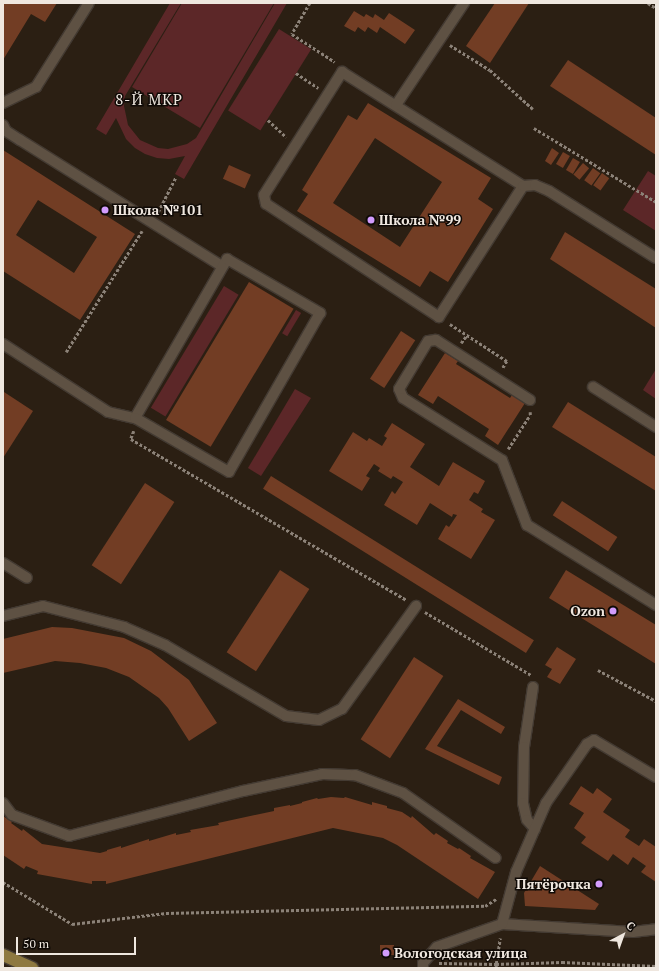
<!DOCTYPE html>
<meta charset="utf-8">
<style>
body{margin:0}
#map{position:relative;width:659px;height:971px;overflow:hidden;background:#2b1f13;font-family:"PT Serif",serif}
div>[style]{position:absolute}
.green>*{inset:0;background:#5c2728;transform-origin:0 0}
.building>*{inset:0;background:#723d24;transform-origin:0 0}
.path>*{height:2.5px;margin-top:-1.25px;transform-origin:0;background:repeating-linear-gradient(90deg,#8c8278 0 3px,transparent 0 5px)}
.roads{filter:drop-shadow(1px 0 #433a32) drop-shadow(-1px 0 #433a32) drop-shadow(0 1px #433a32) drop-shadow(0 -1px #433a32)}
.lane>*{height:10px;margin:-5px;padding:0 5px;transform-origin:5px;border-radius:5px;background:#5e5143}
.primary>*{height:12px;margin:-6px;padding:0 6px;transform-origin:6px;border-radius:6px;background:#8e7941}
.dots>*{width:11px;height:11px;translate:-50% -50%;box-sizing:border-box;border:2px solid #0f0a06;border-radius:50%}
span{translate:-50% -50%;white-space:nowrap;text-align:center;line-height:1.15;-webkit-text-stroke:3px #0f0a06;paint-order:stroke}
.poi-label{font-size:14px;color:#efe7df;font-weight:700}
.left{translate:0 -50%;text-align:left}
.right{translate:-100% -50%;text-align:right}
.neighbourhood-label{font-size:15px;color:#efe7df;letter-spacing:1px}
.frame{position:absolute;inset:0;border:4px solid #efe7df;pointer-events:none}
.north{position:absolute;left:603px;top:915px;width:40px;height:40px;-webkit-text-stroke:3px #0f0a06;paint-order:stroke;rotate:41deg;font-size:11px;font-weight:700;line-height:16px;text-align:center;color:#efe7df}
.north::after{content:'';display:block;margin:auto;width:14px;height:18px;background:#efe7df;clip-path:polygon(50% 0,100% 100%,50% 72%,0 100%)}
.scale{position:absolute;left:16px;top:937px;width:120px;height:18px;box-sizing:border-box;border:2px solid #efe7df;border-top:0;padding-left:5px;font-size:12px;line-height:14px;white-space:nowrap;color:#efe7df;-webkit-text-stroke:3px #0f0a06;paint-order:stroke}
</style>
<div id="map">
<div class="green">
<i style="clip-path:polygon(170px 3px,181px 3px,125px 96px,124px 106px,128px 125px,140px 140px,158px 148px,168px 149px,187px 144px,196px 138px,275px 3px,287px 3px,184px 179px,175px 174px,185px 156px,169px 159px,157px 158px,145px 154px,135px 148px,126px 139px,116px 118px,106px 135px,96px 129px)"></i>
<i style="clip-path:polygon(182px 3px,274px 3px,200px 128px,132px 87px)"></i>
<i style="left:279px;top:29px;width:38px;height:96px;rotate:32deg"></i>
<i style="clip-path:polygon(648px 171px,656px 176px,656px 231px,623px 210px)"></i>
<i style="left:224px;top:286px;width:17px;height:142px;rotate:31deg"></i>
<i style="left:296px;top:310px;width:6px;height:27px;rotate:31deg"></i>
<i style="clip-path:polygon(656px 369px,656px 399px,643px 390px)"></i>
<i style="clip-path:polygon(295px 389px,311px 398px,261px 476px,248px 468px)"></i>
</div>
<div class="building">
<i style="clip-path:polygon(3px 3px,57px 3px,45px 22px,31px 14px,3px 60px)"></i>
<i style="clip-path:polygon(495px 3px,529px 3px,490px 63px,466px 46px)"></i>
<i style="clip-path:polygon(354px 11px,364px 17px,366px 14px,373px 18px,375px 14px,384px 20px,389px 13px,415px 30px,405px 44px,380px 27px,377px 33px,368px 27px,365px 32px,358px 27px,355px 32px,344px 26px)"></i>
<i style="clip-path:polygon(568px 60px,656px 118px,656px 155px,550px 86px)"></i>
<i style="clip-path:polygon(evenodd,368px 103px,491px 178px,478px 199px,493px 209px,448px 282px,430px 271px,420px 287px,297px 211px,308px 194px,302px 190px,348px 115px,357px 120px,368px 103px,375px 138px,442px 182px,400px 247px,333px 203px,375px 138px)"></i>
<i style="clip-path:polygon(552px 148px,559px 153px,551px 165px,545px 161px)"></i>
<i style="clip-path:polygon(evenodd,3px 150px,135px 234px,80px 320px,3px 271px,3px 150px,38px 200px,97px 237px,74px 273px,16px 235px,38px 200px)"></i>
<i style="left:563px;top:152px;width:8px;height:14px;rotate:30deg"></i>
<i style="left:573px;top:158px;width:8px;height:14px;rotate:30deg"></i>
<i style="left:583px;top:163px;width:8px;height:15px;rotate:40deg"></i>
<i style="left:229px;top:165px;width:24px;height:15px;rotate:24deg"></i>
<i style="left:593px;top:168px;width:9px;height:15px;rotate:36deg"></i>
<i style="left:602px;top:173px;width:9px;height:15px;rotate:36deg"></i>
<i style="clip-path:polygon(565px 232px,656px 289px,656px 328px,550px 259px)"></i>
<i style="left:249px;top:282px;width:52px;height:161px;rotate:31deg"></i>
<i style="left:401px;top:331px;width:17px;height:57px;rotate:33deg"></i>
<i style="clip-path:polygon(445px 353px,458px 361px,456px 364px,510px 398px,512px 395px,525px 403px,498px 445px,485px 436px,489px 429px,438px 396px,433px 404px,418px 395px)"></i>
<i style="clip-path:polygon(4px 392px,33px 411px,3px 458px,3px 394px)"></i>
<i style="clip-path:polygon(568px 402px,656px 457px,656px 491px,552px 427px)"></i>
<i style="clip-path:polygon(392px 423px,425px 444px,410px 467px,439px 486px,453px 462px,485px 481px,478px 494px,474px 492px,469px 500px,483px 509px,481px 512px,495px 520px,471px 559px,438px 539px,446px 525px,449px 527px,457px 515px,453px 514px,452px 517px,430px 503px,417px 525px,384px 505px,392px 491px,395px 494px,403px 482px,393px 476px,391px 479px,378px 471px,380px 468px,374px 464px,366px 476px,370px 478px,362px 491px,329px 471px,353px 432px,367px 441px,369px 438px,382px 446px,387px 438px,384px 436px)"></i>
<i style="left:271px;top:476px;width:310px;height:15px;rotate:32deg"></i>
<i style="left:145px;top:483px;width:35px;height:98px;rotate:33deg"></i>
<i style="left:562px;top:501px;width:66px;height:17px;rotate:33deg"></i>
<i style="left:280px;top:570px;width:35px;height:98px;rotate:33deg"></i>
<i style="clip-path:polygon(566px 570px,656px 625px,656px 664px,549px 598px)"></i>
<i style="clip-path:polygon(52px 627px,72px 628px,124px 638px,151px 651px,189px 680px,217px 723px,189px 741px,168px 708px,159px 698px,129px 677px,106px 668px,80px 663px,55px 661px,3px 673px,3px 639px)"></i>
<i style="clip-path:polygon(557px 647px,576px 659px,560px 684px,547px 677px,552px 669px,545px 665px)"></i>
<i style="left:414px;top:657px;width:35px;height:98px;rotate:33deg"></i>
<i style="clip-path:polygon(458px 699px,505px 727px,501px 734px,461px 710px,437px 746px,502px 777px,499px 785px,425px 749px)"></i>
<i style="clip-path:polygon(581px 786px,593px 794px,597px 788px,612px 799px,603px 812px,630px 830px,625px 837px,639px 846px,644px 839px,656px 847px,656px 882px,641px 872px,646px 866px,633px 857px,628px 865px,613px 854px,608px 861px,581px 843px,586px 837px,574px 828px,584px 813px,569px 804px)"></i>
<i style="clip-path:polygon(331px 797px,344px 798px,345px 797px,372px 805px,372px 802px,387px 806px,387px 808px,402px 812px,411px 818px,412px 816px,434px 835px,436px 833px,448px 841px,447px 843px,458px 849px,459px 848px,471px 856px,470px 858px,495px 872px,478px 899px,397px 845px,383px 838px,333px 828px,106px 884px,106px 881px,92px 881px,92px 884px,37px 874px,38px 871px,26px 866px,24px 869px,3px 855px,3px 816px,12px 822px,11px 823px,22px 831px,23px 829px,42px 844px,100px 853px,107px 851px,107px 850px,121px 846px,121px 848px,149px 839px,149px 841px,176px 833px,176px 835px,191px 832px,190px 830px,219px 825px,218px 823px,274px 811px,274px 808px,290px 805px,290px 806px,302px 803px,302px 802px,317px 798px,318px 799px)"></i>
<i style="clip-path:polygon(540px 866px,599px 904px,595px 910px,525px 906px,524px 893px)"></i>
<i style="left:380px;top:945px;width:14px;height:10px"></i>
</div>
<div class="path">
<i style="left:310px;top:3px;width:36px;rotate:120deg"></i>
<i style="left:292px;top:34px;width:51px;rotate:33.1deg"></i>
<i style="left:648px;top:3px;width:9px;rotate:32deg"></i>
<i style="left:450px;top:45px;width:47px;rotate:32deg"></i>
<i style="left:490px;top:70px;width:58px;rotate:42.2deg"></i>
<i style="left:296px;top:73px;width:27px;rotate:34deg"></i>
<i style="left:268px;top:120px;width:25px;rotate:43deg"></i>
<i style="left:534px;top:128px;width:143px;rotate:31.2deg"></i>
<i style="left:158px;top:212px;width:39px;rotate:-63deg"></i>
<i style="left:450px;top:324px;width:68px;rotate:33deg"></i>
<i style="left:507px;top:361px;width:8px;rotate:120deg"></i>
<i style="left:461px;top:343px;width:10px;rotate:-53deg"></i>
<i style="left:66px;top:352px;width:143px;rotate:-57.9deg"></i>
<i style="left:134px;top:431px;width:9px;rotate:111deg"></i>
<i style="left:131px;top:439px;width:319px;rotate:30.3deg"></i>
<i style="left:508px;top:449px;width:40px;rotate:-57.1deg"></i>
<i style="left:530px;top:415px;width:3px;rotate:-90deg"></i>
<i style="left:425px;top:612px;width:123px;rotate:30.7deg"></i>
<i style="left:598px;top:670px;width:66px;rotate:28.1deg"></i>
<i style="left:3px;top:882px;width:81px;rotate:31.3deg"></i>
<i style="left:72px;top:924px;width:95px;rotate:-6.7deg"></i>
<i style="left:166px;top:913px;width:319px;rotate:-1.3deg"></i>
<i style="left:485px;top:906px;width:13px;rotate:-32deg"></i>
<i style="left:439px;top:963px;width:57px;rotate:1deg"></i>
<i style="left:496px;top:964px;width:26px;rotate:-81deg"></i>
<i style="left:496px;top:968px;width:4px;rotate:-90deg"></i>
<i style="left:496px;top:964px;width:66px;rotate:-1.7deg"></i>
<i style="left:562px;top:962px;width:94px;rotate:2.4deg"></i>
</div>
<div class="roads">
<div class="lane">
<i style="left:342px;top:72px;width:214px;rotate:32.2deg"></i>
<i style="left:523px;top:186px;width:156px;rotate:122.7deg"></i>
<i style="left:439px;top:317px;width:207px;rotate:-146.8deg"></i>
<i style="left:266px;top:204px;width:9px;rotate:-103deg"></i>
<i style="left:264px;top:195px;width:146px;rotate:-57.6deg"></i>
<i style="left:3px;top:103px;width:37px;rotate:-26deg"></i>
<i style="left:36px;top:87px;width:99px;rotate:-57.8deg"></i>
<i style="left:396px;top:105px;width:123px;rotate:-56.3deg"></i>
<i style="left:3px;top:125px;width:7px;rotate:63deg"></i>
<i style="left:6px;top:131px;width:17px;rotate:33deg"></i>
<i style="left:20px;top:140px;width:238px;rotate:32deg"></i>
<i style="left:523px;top:186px;width:12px;rotate:-5deg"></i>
<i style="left:535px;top:185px;width:15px;rotate:23deg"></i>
<i style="left:549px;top:191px;width:126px;rotate:32.1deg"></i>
<i style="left:3px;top:344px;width:125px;rotate:32.9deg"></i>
<i style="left:108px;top:412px;width:28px;rotate:13deg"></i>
<i style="left:135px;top:418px;width:184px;rotate:-59.9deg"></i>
<i style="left:227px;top:259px;width:108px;rotate:30.1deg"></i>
<i style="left:320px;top:313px;width:183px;rotate:119.8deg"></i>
<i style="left:229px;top:472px;width:108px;rotate:-150.1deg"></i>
<i style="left:593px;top:387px;width:75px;rotate:32.4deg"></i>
<i style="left:530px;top:400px;width:112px;rotate:-147.4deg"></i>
<i style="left:436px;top:340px;width:8px;rotate:173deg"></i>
<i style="left:428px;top:341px;width:56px;rotate:121.1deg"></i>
<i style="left:399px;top:389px;width:10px;rotate:66deg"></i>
<i style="left:403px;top:398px;width:117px;rotate:32.1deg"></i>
<i style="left:502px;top:460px;width:70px;rotate:69deg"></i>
<i style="left:527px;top:525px;width:152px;rotate:31.8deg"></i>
<i style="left:3px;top:563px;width:28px;rotate:32deg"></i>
<i style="left:3px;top:616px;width:41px;rotate:-14deg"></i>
<i style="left:43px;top:606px;width:84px;rotate:14.5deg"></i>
<i style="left:124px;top:627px;width:45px;rotate:23.7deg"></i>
<i style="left:165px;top:645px;width:140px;rotate:30.4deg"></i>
<i style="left:286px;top:716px;width:33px;rotate:7deg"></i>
<i style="left:319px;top:720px;width:25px;rotate:-26deg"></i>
<i style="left:342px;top:709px;width:127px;rotate:-54.3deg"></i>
<i style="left:533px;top:687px;width:61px;rotate:98.5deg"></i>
<i style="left:524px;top:747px;width:56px;rotate:91deg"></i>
<i style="left:523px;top:803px;width:17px;rotate:77deg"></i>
<i style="left:527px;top:820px;width:12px;rotate:48deg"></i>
<i style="left:3px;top:803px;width:15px;rotate:53deg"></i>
<i style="left:12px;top:815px;width:61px;rotate:20.2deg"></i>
<i style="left:69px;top:836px;width:180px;rotate:-14.5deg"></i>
<i style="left:243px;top:791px;width:81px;rotate:-12.1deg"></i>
<i style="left:322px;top:774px;width:33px;rotate:2deg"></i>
<i style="left:355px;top:775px;width:51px;rotate:20.6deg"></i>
<i style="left:403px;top:793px;width:113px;rotate:35deg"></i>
<i style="left:502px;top:924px;width:131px;rotate:3.5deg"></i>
<i style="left:633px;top:932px;width:23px;rotate:-7deg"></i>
<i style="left:423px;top:968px;width:5px;rotate:-90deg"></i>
<i style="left:423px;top:963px;width:21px;rotate:-49deg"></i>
<i style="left:437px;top:947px;width:69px;rotate:-19.5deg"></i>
<i style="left:502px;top:924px;width:54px;rotate:-74.9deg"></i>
<i style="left:516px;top:872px;width:75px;rotate:-66.5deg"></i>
<i style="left:546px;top:803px;width:72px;rotate:-55.2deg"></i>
<i style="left:587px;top:744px;width:8px;rotate:-30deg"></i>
<i style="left:594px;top:740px;width:72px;rotate:30.8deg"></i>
</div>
<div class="primary">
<i style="left:3px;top:955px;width:32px;rotate:24deg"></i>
</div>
</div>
<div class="dots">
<i style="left:105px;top:210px;background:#d29cfd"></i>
<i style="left:371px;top:220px;background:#d29cfd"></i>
<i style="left:613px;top:611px;background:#d29cfd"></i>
<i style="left:599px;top:884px;background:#d29cfd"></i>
<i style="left:386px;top:953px;background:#d29cfd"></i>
</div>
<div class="poi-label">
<span class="left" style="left:113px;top:210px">Школа №101</span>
<span class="left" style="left:379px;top:220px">Школа №99</span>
<span class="right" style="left:605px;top:611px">Ozon</span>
<span class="right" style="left:591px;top:884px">Пятёрочка</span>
<span class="left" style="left:394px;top:953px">Вологодская улица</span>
</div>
<div class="neighbourhood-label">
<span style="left:149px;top:100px">8-Й МКР</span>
</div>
<div class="frame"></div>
<div class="north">С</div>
<div class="scale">50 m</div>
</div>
